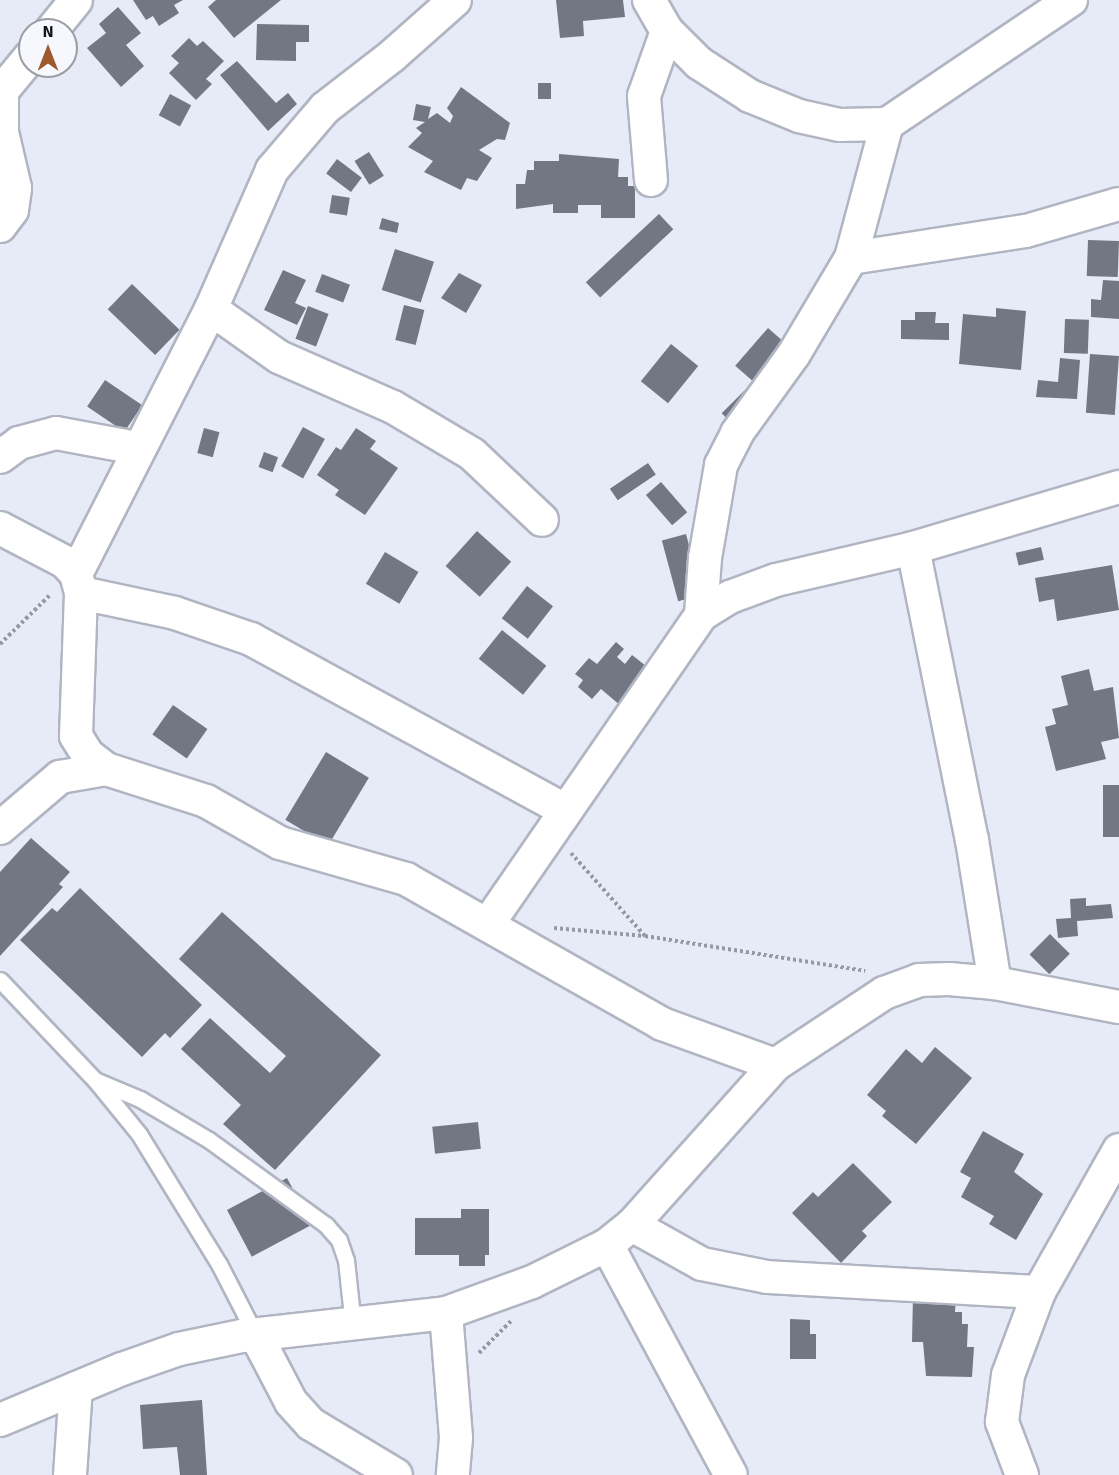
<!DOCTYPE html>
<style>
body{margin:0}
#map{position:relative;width:1119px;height:1475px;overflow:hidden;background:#e7ebf8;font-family:Signika,sans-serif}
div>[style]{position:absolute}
.building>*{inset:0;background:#737783;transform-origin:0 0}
.path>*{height:4px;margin-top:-2px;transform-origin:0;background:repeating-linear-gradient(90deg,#9699a2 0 3px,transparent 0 6px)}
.roads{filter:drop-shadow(2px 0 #b1b5c2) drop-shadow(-2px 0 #b1b5c2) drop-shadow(0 2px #b1b5c2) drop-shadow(0 -2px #b1b5c2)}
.service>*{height:15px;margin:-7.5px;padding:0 7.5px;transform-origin:7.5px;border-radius:7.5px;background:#fff}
.minor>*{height:32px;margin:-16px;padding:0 16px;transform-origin:16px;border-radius:16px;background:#fff}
span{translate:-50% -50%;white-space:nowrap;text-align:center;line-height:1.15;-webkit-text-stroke:6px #f7f8fe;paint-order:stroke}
.north{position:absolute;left:18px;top:18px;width:60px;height:60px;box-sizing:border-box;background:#f7f8fe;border:2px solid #9b9ca2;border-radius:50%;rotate:0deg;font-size:16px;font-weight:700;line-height:24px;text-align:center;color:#111317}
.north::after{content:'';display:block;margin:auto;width:21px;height:27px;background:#9d592b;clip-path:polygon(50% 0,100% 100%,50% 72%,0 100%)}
</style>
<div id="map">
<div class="building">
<i style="clip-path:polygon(133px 0,183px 0,174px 5px,179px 13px,159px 26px,153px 16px,146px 20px)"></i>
<i style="clip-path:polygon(216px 0,281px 0,234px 38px,208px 7px)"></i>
<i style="clip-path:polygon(556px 0,623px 0,625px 17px,583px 21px,584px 36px,560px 38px)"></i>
<i style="clip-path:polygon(118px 7px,141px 33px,126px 45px,144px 66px,121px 87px,87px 48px,106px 33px,99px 24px)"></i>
<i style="clip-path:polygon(257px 24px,309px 25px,309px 42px,296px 42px,296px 61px,256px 60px)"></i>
<i style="clip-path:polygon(189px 38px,197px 46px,203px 41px,224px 61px,206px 79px,212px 84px,196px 100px,169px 73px,179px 63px,171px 56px)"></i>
<i style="clip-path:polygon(237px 61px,276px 103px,288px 93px,297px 104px,268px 131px,220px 75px)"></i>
<i style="left:538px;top:83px;width:13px;height:16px"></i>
<i style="clip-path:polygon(461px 87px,510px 123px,505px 140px,497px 139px,479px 150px,492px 158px,477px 181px,467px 178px,461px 190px,424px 172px,433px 161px,408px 147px,422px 133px,416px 128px,425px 122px,413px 120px,416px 104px,431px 107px,428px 119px,437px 113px,450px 123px,453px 116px,447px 108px)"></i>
<i style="left:170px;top:94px;width:24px;height:24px;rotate:28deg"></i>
<i style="left:369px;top:152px;width:28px;height:17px;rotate:58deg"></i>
<i style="clip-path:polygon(559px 154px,619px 159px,618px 177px,628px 177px,628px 186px,635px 186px,635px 218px,601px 218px,601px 205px,578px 205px,578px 213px,553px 213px,553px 204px,516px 209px,516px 184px,525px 184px,527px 170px,534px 170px,534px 161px,559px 161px)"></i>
<i style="left:337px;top:159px;width:31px;height:18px;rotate:37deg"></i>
<i style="left:332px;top:195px;width:18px;height:18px;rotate:9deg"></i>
<i style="left:659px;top:214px;width:21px;height:100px;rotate:47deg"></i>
<i style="clip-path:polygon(382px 218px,399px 223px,397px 233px,379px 229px)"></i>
<i style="left:1088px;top:240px;width:31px;height:36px;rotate:2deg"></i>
<i style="left:395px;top:249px;width:41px;height:43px;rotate:18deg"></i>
<i style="clip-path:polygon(283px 270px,306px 280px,295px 303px,306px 308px,297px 325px,264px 310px)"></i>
<i style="clip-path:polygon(459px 273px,482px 285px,466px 313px,441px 298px)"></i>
<i style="left:322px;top:274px;width:30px;height:19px;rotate:21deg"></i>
<i style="clip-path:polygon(1103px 280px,1119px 281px,1119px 319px,1091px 317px,1091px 299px,1101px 300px)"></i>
<i style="left:132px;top:284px;width:66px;height:35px;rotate:44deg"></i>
<i style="left:404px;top:305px;width:21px;height:36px;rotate:14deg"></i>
<i style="left:308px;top:306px;width:22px;height:35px;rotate:21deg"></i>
<i style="clip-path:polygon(996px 308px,1026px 311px,1021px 370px,959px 364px,963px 314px,996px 317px)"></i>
<i style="clip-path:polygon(915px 312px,936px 312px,935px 323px,949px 323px,949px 340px,901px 339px,901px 320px,915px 320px)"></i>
<i style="left:1065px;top:319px;width:24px;height:34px;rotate:2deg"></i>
<i style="left:768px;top:328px;width:33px;height:50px;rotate:41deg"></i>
<i style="left:671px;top:344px;width:35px;height:48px;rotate:39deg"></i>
<i style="left:1090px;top:354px;width:29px;height:59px;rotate:4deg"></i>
<i style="clip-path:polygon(1060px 358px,1080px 360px,1077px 399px,1036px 397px,1038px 380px,1058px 382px)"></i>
<i style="left:105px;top:380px;width:45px;height:32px;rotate:34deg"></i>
<i style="left:750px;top:385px;width:14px;height:40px;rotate:45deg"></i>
<i style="left:303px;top:427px;width:25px;height:45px;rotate:29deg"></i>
<i style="left:204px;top:428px;width:16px;height:26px;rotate:15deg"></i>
<i style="clip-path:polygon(356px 428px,376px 441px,370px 449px,398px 468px,365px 515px,335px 495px,339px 490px,317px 475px,336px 447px,341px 450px)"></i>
<i style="left:264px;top:452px;width:15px;height:16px;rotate:20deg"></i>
<i style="left:648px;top:463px;width:14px;height:46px;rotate:56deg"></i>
<i style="left:661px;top:482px;width:40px;height:20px;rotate:49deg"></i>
<i style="left:477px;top:531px;width:46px;height:47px;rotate:42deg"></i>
<i style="left:686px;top:534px;width:63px;height:25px;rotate:75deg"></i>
<i style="left:1041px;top:547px;width:13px;height:26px;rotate:77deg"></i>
<i style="left:385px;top:552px;width:39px;height:37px;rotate:31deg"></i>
<i style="clip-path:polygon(1112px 565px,1119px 610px,1057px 621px,1054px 599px,1039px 602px,1035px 578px)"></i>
<i style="left:527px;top:586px;width:33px;height:41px;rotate:38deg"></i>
<i style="left:502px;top:630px;width:57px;height:37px;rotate:39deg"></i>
<i style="clip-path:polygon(616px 642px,624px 649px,617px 657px,625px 664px,632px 655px,646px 666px,634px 680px,640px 684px,621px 706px,601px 689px,592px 699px,578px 687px,583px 680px,575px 674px,589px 658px,597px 664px)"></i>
<i style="clip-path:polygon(1089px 669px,1094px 691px,1113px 687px,1119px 738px,1101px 742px,1106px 759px,1056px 771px,1045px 727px,1056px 724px,1052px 709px,1068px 705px,1061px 676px)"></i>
<i style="left:173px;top:705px;width:42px;height:36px;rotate:35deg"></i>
<i style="left:326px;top:752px;width:50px;height:79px;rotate:31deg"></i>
<i style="left:1103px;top:785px;width:16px;height:52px"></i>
<i style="clip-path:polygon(31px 838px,70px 872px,59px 884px,63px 887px,0 956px,0 872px)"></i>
<i style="clip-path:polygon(80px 888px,202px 1005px,170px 1038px,165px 1033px,142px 1057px,20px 940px,52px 908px,57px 912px)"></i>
<i style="clip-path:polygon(1086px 898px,1086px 906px,1111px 904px,1113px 918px,1077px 921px,1078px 936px,1058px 938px,1056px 919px,1071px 918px,1070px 899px)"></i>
<i style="clip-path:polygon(222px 912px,381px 1055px,275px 1170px,223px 1124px,241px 1105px,181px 1049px,210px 1018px,270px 1073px,286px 1056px,179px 959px)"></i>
<i style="left:1050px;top:934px;width:28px;height:29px;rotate:45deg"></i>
<i style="clip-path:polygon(935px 1047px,972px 1078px,916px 1144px,882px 1116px,886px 1111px,867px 1095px,906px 1049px,922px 1063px)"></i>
<i style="left:478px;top:1122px;width:27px;height:46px;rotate:84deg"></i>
<i style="clip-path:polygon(983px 1131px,1024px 1154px,1014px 1172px,1043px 1194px,1016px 1240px,989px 1224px,994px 1216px,961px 1197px,971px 1178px,960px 1172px)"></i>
<i style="clip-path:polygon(853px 1163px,892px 1202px,862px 1231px,867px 1236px,841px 1263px,792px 1213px,813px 1192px,818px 1197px)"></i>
<i style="left:287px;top:1178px;width:53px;height:68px;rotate:62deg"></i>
<i style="clip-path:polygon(461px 1209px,489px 1209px,489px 1255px,485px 1255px,485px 1266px,459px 1266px,459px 1255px,415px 1255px,415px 1218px,461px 1218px)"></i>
<i style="clip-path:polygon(913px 1295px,956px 1296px,955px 1312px,962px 1312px,962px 1324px,968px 1324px,967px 1347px,974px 1347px,972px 1377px,926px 1376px,923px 1342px,912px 1342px)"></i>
<i style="clip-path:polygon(790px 1319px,810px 1320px,810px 1334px,816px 1334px,816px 1359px,790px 1359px)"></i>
<i style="clip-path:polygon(202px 1400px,207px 1475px,180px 1475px,177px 1447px,143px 1449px,140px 1405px)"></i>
</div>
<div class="path">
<i style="left:0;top:644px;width:70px;rotate:-44.4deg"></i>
<i style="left:571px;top:853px;width:111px;rotate:48.3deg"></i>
<i style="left:645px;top:936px;width:223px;rotate:9deg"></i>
<i style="left:554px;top:928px;width:91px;rotate:5deg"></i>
<i style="left:479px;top:1353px;width:47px;rotate:-45deg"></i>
</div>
<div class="roads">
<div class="service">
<i style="left:0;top:980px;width:138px;rotate:46.5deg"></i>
<i style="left:95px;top:1080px;width:70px;rotate:50.8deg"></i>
<i style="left:139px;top:1134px;width:153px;rotate:58.4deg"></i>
<i style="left:219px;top:1264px;width:81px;rotate:62.8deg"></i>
<i style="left:97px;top:1081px;width:47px;rotate:22.7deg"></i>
<i style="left:140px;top:1099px;width:80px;rotate:30.7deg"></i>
<i style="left:209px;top:1140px;width:145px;rotate:36deg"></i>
<i style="left:326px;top:1225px;width:20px;rotate:49deg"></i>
<i style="left:339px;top:1240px;width:21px;rotate:71deg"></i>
<i style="left:346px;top:1260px;width:65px;rotate:83.9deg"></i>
</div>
<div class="minor">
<i style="left:649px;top:0;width:36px;rotate:60deg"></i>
<i style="left:667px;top:31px;width:45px;rotate:45deg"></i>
<i style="left:699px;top:63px;width:61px;rotate:32.9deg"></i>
<i style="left:750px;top:96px;width:53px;rotate:22.2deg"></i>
<i style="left:799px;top:116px;width:42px;rotate:12.4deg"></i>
<i style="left:840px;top:125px;width:47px;rotate:-1.2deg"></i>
<i style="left:887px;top:124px;width:222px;rotate:-34deg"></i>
<i style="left:52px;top:30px;width:38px;rotate:-51deg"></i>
<i style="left:651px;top:180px;width:84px;rotate:-94.8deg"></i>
<i style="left:644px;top:96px;width:69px;rotate:-70.5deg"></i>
<i style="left:0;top:226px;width:20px;rotate:-53deg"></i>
<i style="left:12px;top:210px;width:22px;rotate:-82deg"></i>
<i style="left:15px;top:188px;width:57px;rotate:-103.1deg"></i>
<i style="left:2px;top:132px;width:41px;rotate:-90deg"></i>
<i style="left:2px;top:91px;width:44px;rotate:-50.5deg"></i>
<i style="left:851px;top:258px;width:177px;rotate:-8.8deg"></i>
<i style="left:1026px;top:231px;width:97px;rotate:-16.2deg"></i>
<i style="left:211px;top:309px;width:83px;rotate:35.2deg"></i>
<i style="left:279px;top:357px;width:124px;rotate:23.7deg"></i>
<i style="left:393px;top:407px;width:92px;rotate:30.7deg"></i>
<i style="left:472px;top:454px;width:96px;rotate:43.3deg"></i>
<i style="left:0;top:457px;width:24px;rotate:-36deg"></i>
<i style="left:19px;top:443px;width:38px;rotate:-15deg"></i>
<i style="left:56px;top:433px;width:82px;rotate:10.5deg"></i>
<i style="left:0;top:528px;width:73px;rotate:27.6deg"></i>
<i style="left:65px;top:562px;width:16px;rotate:47deg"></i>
<i style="left:76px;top:574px;width:20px;rotate:75deg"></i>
<i style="left:81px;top:593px;width:143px;rotate:92deg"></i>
<i style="left:76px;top:736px;width:22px;rotate:58deg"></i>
<i style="left:88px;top:755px;width:23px;rotate:38deg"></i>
<i style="left:106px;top:769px;width:105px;rotate:17.7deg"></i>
<i style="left:206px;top:801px;width:85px;rotate:29.6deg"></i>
<i style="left:280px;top:843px;width:131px;rotate:15.9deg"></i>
<i style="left:406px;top:879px;width:294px;rotate:29.5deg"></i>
<i style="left:662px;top:1024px;width:120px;rotate:19.9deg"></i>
<i style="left:913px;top:548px;width:298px;rotate:78.6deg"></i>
<i style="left:972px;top:840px;width:145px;rotate:80.9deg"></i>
<i style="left:76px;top:574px;width:297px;rotate:-63deg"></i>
<i style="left:211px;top:309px;width:152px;rotate:-66.3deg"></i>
<i style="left:272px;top:170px;width:82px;rotate:-49.5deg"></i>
<i style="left:325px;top:108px;width:85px;rotate:-37.8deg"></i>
<i style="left:392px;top:56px;width:84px;rotate:-41.6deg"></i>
<i style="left:81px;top:593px;width:96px;rotate:12deg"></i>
<i style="left:175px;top:613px;width:80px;rotate:18.9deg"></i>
<i style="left:251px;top:639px;width:357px;rotate:28.6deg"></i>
<i style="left:701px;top:615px;width:57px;rotate:-86deg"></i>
<i style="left:705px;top:558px;width:94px;rotate:-80.2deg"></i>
<i style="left:721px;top:465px;width:36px;rotate:-63deg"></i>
<i style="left:737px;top:433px;width:97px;rotate:-54.2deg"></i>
<i style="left:794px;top:354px;width:112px;rotate:-59.3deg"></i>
<i style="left:851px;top:258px;width:139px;rotate:-75deg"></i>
<i style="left:0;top:828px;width:79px;rotate:-40.4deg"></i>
<i style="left:60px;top:777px;width:47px;rotate:-9.9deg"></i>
<i style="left:488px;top:924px;width:375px;rotate:-55.4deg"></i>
<i style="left:701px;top:615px;width:34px;rotate:-32deg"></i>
<i style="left:730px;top:597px;width:49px;rotate:-20.3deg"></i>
<i style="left:776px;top:580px;width:141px;rotate:-13.1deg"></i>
<i style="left:913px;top:548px;width:215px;rotate:-16.5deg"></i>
<i style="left:632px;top:1225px;width:80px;rotate:29.1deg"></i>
<i style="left:702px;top:1264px;width:66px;rotate:11.3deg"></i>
<i style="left:767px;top:1277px;width:272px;rotate:3.2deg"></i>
<i style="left:607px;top:1245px;width:261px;rotate:61.7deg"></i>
<i style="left:446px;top:1313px;width:125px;rotate:85.4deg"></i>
<i style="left:456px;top:1438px;width:37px;rotate:95deg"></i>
<i style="left:257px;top:1337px;width:73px;rotate:62.4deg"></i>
<i style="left:291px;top:1402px;width:30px;rotate:48deg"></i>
<i style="left:311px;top:1424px;width:99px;rotate:31deg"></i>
<i style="left:0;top:1420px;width:132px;rotate:-22.7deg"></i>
<i style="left:122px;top:1369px;width:60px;rotate:-19.3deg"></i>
<i style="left:179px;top:1349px;width:64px;rotate:-11.7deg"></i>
<i style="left:242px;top:1336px;width:205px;rotate:-6.4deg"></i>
<i style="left:446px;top:1313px;width:91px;rotate:-19.8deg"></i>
<i style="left:532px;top:1282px;width:84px;rotate:-26.3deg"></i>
<i style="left:607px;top:1245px;width:32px;rotate:-39deg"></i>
<i style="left:632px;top:1225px;width:215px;rotate:-48.2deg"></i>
<i style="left:775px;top:1065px;width:131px;rotate:-33.4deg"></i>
<i style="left:884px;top:993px;width:37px;rotate:-20deg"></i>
<i style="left:919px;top:980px;width:30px;rotate:-2deg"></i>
<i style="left:949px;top:979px;width:46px;rotate:5deg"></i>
<i style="left:995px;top:983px;width:126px;rotate:11deg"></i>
<i style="left:70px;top:1475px;width:87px;rotate:-86.1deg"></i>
<i style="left:1022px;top:1475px;width:57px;rotate:-110.7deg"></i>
<i style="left:1002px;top:1422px;width:47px;rotate:-82.7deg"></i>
<i style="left:1008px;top:1375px;width:89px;rotate:-69.5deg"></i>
<i style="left:1039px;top:1292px;width:163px;rotate:-60.6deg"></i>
</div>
</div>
<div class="north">N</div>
</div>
